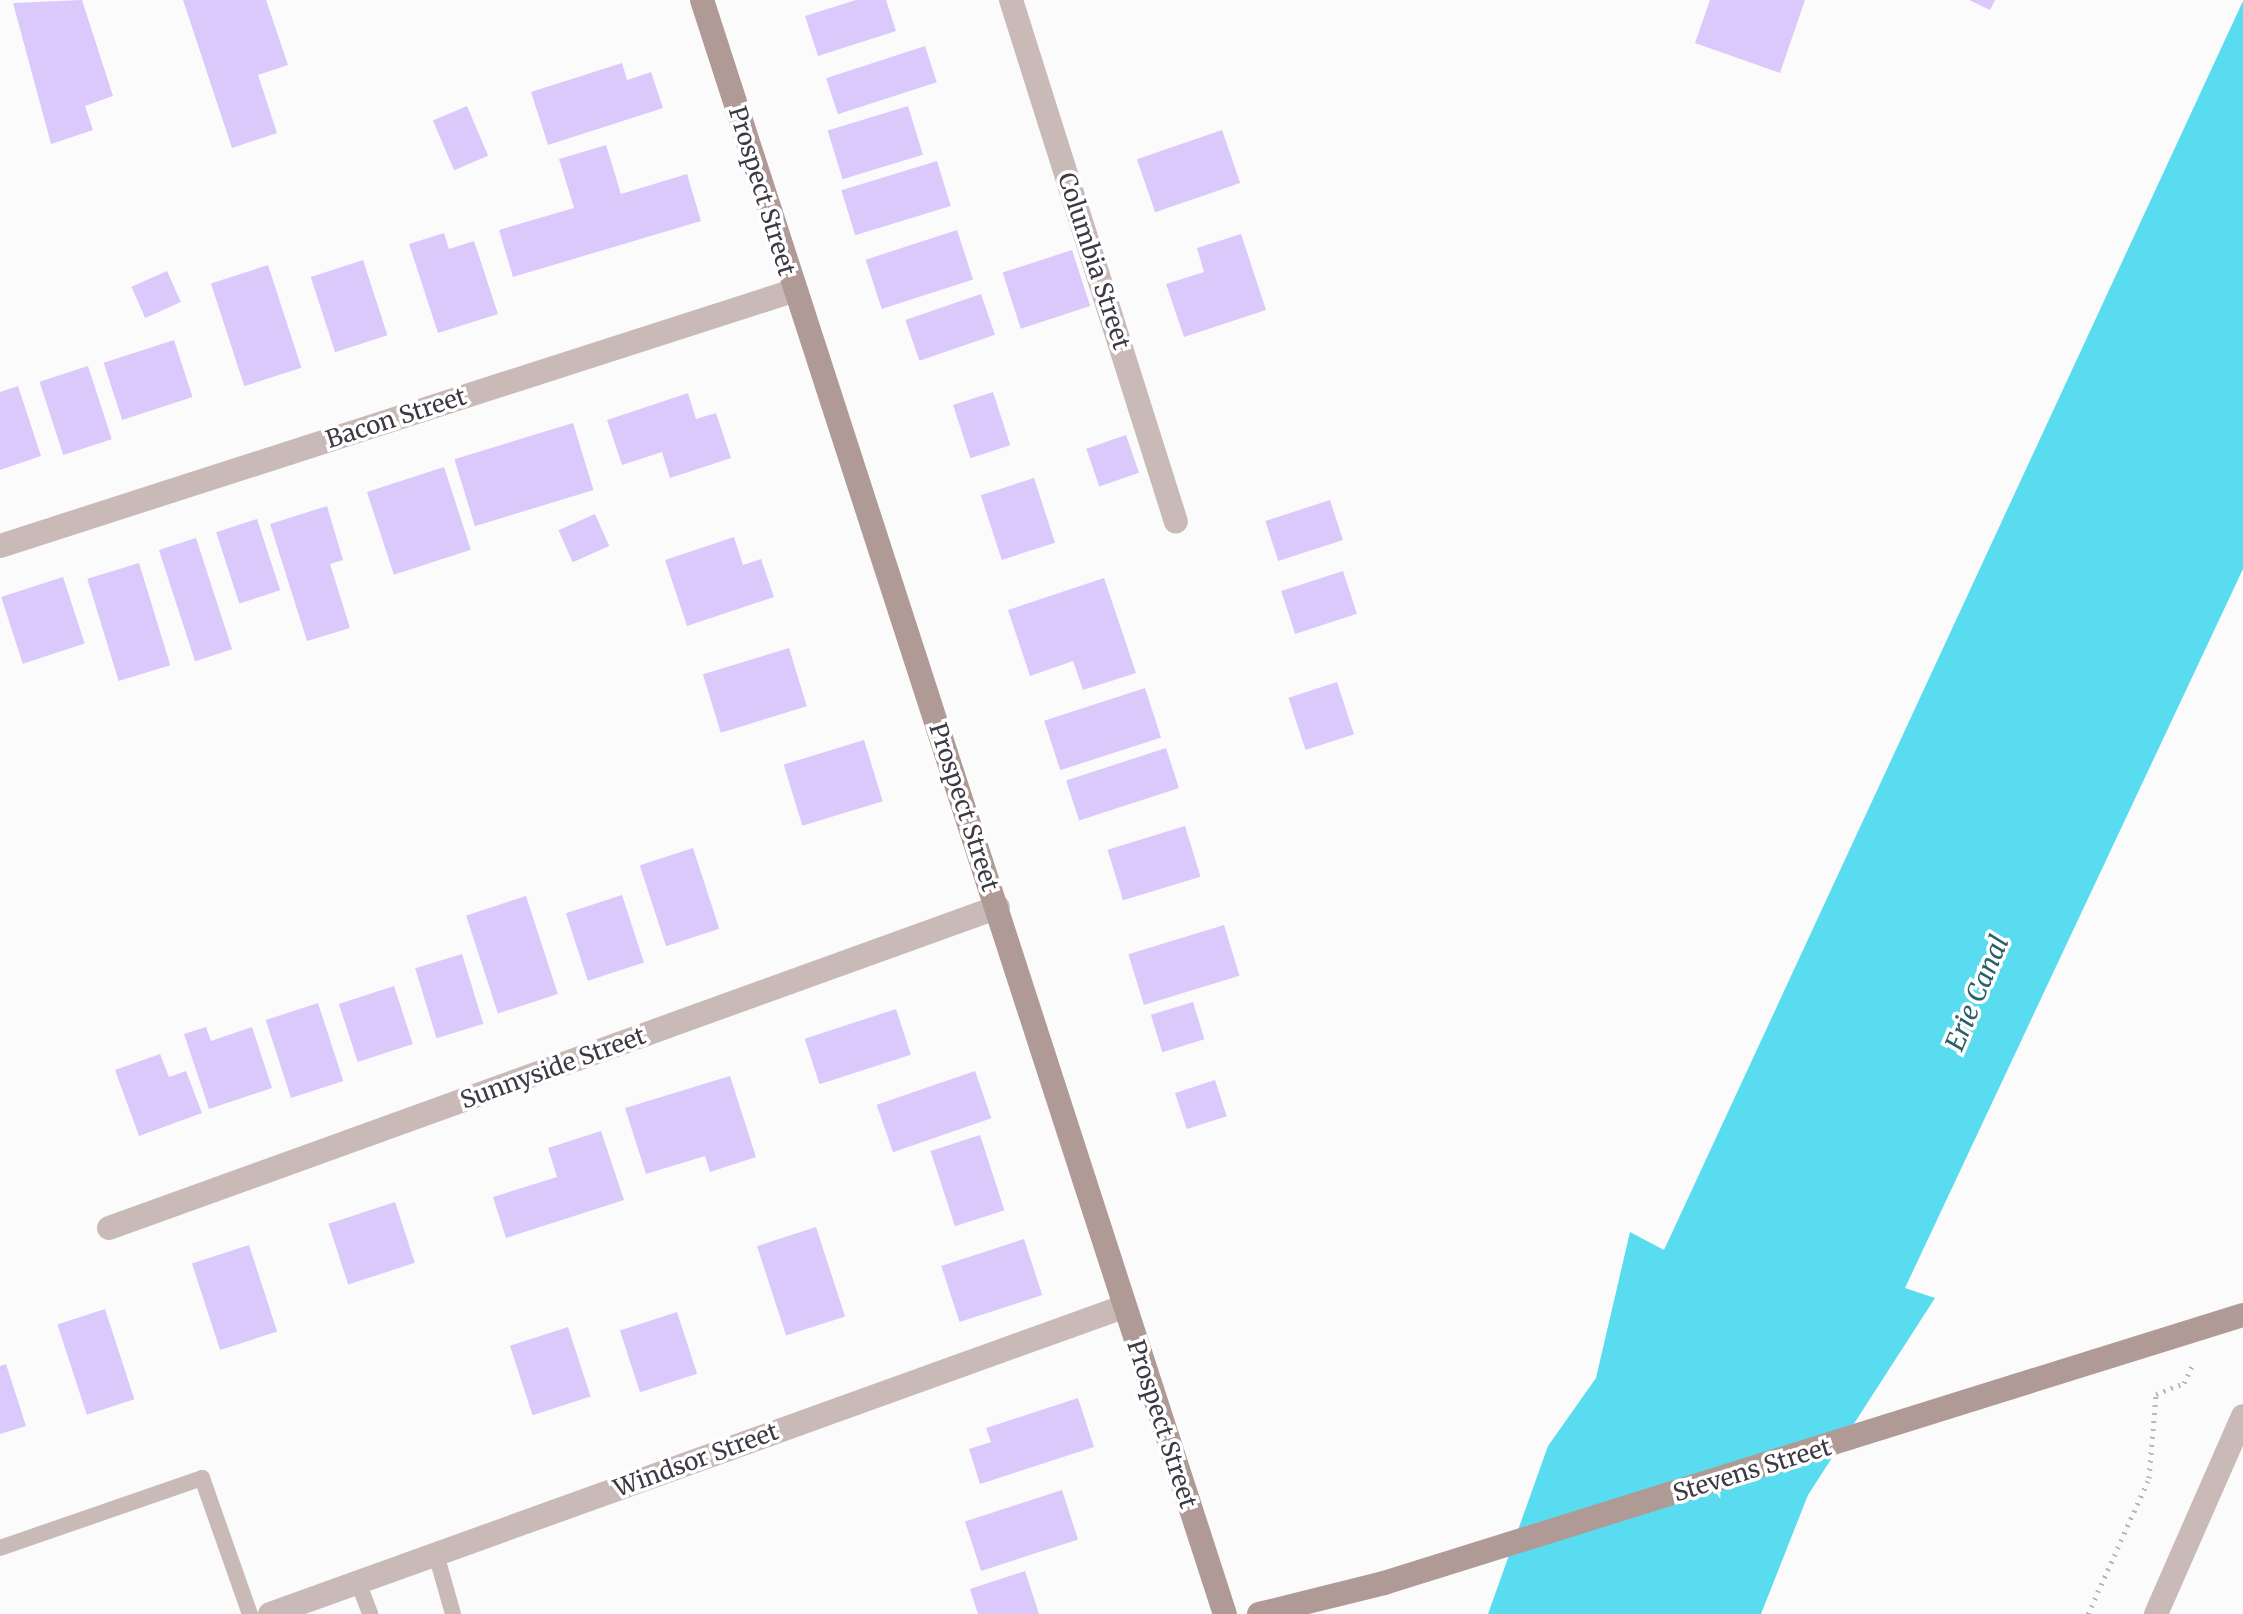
<!DOCTYPE html>
<style>
body{margin:0}
#map{position:relative;width:2243px;height:1614px;overflow:hidden;background:#fbfbfb;font-family:Merriweather,serif}
div>[style]{position:absolute}
.water>*{inset:0;background:#59dcf0}
.building>*{inset:0;background:#dcc9fb;transform-origin:0 0}
.path>*{height:5px;margin-top:-2.5px;transform-origin:0;background:repeating-linear-gradient(90deg,#bab8bc 0 2px,transparent 0 8px)}
.lane>*{height:16px;margin:-8px;padding:0 8px;transform-origin:8px;border-radius:8px;background:#c9bab7}
.street>*{height:24px;margin:-12px;padding:0 12px;transform-origin:12px;border-radius:12px;background:#c9bab7}
.secondary>*{height:24px;margin:-12px;padding:0 12px;transform-origin:12px;border-radius:12px;background:#b09a95}
span{translate:-50% -50%;white-space:nowrap;text-align:center;line-height:1.15;-webkit-text-stroke:7px #fff;paint-order:stroke}
.street-label{font-size:24px;color:#3e3a45}
.water-label{font-size:26px;color:#2a6068;font-style:italic}
</style>
<div id="map">
<div class="water">
<i style="clip-path:polygon(2243px 1px,2243px 569px,1905px 1288px,1935px 1298px,1808px 1495px,1761px 1614px,1488px 1614px,1548px 1446px,1596px 1378px,1630px 1232px,1664px 1250px)"></i>
</div>
<div class="building">
<i style="clip-path:polygon(82px 0,113px 96px,85px 106px,93px 130px,51px 144px,13px 3px)"></i>
<i style="clip-path:polygon(183px 0,266px 0,288px 65px,258px 75px,277px 133px,232px 148px)"></i>
<i style="clip-path:polygon(856px 0,886px 0,896px 31px,818px 56px,805px 16px)"></i>
<i style="clip-path:polygon(1710px 0,1805px 0,1780px 73px,1695px 43px)"></i>
<i style="clip-path:polygon(1969px 0,1995px 0,1990px 10px)"></i>
<i style="left:925px;top:46px;width:38px;height:104px;rotate:72deg"></i>
<i style="clip-path:polygon(622px 63px,627px 80px,651px 72px,663px 108px,548px 145px,531px 92px)"></i>
<i style="left:467px;top:106px;width:54px;height:37px;rotate:67deg"></i>
<i style="left:908px;top:106px;width:51px;height:84px;rotate:73deg"></i>
<i style="left:1222px;top:130px;width:56px;height:90px;rotate:71deg"></i>
<i style="clip-path:polygon(606px 145px,621px 194px,687px 174px,701px 221px,513px 277px,499px 230px,574px 208px,559px 159px)"></i>
<i style="left:937px;top:161px;width:47px;height:100px;rotate:73deg"></i>
<i style="left:957px;top:230px;width:52px;height:96px;rotate:72deg"></i>
<i style="clip-path:polygon(444px 233px,449px 249px,474px 241px,498px 314px,438px 333px,409px 244px)"></i>
<i style="clip-path:polygon(1241px 234px,1266px 310px,1184px 337px,1166px 284px,1204px 272px,1197px 248px)"></i>
<i style="left:1072px;top:250px;width:59px;height:73px;rotate:72deg"></i>
<i style="left:363px;top:260px;width:79px;height:55px;rotate:72deg"></i>
<i style="left:268px;top:265px;width:108px;height:60px;rotate:72deg"></i>
<i style="left:167px;top:271px;width:34px;height:39px;rotate:66deg"></i>
<i style="left:981px;top:294px;width:43px;height:80px;rotate:71deg"></i>
<i style="left:174px;top:340px;width:60px;height:74px;rotate:72deg"></i>
<i style="left:88px;top:366px;width:77px;height:51px;rotate:72deg"></i>
<i style="clip-path:polygon(18px 386px,41px 456px,0 470px,0 392px)"></i>
<i style="left:993px;top:392px;width:56px;height:42px;rotate:72deg"></i>
<i style="clip-path:polygon(688px 393px,696px 419px,716px 413px,731px 458px,670px 478px,662px 452px,622px 465px,607px 420px)"></i>
<i style="left:573px;top:423px;width:70px;height:124px;rotate:73deg"></i>
<i style="left:1126px;top:435px;width:40px;height:42px;rotate:71deg"></i>
<i style="left:444px;top:467px;width:87px;height:81px;rotate:72deg"></i>
<i style="left:1034px;top:478px;width:68px;height:56px;rotate:72deg"></i>
<i style="left:1330px;top:500px;width:42px;height:68px;rotate:72deg"></i>
<i style="clip-path:polygon(327px 506px,343px 560px,330px 564px,350px 628px,307px 641px,270px 524px)"></i>
<i style="left:595px;top:514px;width:35px;height:40px;rotate:66deg"></i>
<i style="left:257px;top:519px;width:75px;height:43px;rotate:72deg"></i>
<i style="clip-path:polygon(734px 537px,743px 565px,761px 559px,774px 597px,687px 626px,665px 560px)"></i>
<i style="left:196px;top:538px;width:117px;height:39px;rotate:72deg"></i>
<i style="left:139px;top:563px;width:107px;height:54px;rotate:73deg"></i>
<i style="left:1343px;top:571px;width:45px;height:65px;rotate:72deg"></i>
<i style="left:63px;top:577px;width:70px;height:65px;rotate:72deg"></i>
<i style="clip-path:polygon(1104px 578px,1136px 673px,1083px 690px,1073px 661px,1030px 676px,1008px 610px)"></i>
<i style="left:789px;top:648px;width:61px;height:90px;rotate:73deg"></i>
<i style="left:1337px;top:682px;width:55px;height:51px;rotate:72deg"></i>
<i style="left:1145px;top:688px;width:52px;height:106px;rotate:72deg"></i>
<i style="left:864px;top:740px;width:64px;height:84px;rotate:73deg"></i>
<i style="left:1166px;top:748px;width:42px;height:105px;rotate:72deg"></i>
<i style="left:1185px;top:826px;width:53px;height:81px;rotate:73deg"></i>
<i style="left:693px;top:848px;width:85px;height:56px;rotate:72deg"></i>
<i style="left:622px;top:895px;width:71px;height:59px;rotate:72deg"></i>
<i style="left:526px;top:896px;width:103px;height:63px;rotate:72deg"></i>
<i style="left:1224px;top:925px;width:53px;height:100px;rotate:73deg"></i>
<i style="left:462px;top:954px;width:73px;height:49px;rotate:73deg"></i>
<i style="left:394px;top:986px;width:61px;height:58px;rotate:72deg"></i>
<i style="left:1193px;top:1002px;width:39px;height:44px;rotate:73deg"></i>
<i style="left:318px;top:1003px;width:82px;height:55px;rotate:72deg"></i>
<i style="left:896px;top:1009px;width:48px;height:96px;rotate:72deg"></i>
<i style="clip-path:polygon(206px 1027px,211px 1041px,252px 1027px,272px 1088px,209px 1109px,184px 1034px)"></i>
<i style="clip-path:polygon(160px 1054px,169px 1077px,186px 1071px,202px 1113px,139px 1136px,115px 1070px)"></i>
<i style="left:975px;top:1071px;width:50px;height:104px;rotate:71deg"></i>
<i style="clip-path:polygon(730px 1076px,756px 1157px,710px 1172px,705px 1156px,646px 1174px,625px 1108px)"></i>
<i style="left:1215px;top:1080px;width:38px;height:42px;rotate:72deg"></i>
<i style="clip-path:polygon(601px 1131px,624px 1200px,506px 1238px,493px 1197px,557px 1177px,548px 1148px)"></i>
<i style="left:980px;top:1135px;width:79px;height:52px;rotate:72deg"></i>
<i style="left:395px;top:1202px;width:64px;height:70px;rotate:72deg"></i>
<i style="left:816px;top:1227px;width:94px;height:62px;rotate:72deg"></i>
<i style="left:1024px;top:1239px;width:59px;height:87px;rotate:72deg"></i>
<i style="left:249px;top:1245px;width:91px;height:60px;rotate:72deg"></i>
<i style="left:105px;top:1309px;width:95px;height:50px;rotate:72deg"></i>
<i style="left:677px;top:1312px;width:65px;height:60px;rotate:72deg"></i>
<i style="left:568px;top:1327px;width:73px;height:61px;rotate:72deg"></i>
<i style="clip-path:polygon(6px 1364px,26px 1426px,0 1434px,0 1366px)"></i>
<i style="clip-path:polygon(1078px 1398px,1094px 1447px,980px 1484px,969px 1449px,991px 1442px,986px 1428px)"></i>
<i style="left:1062px;top:1490px;width:52px;height:102px;rotate:72deg"></i>
<i style="clip-path:polygon(1025px 1571px,1039px 1614px,978px 1614px,970px 1589px)"></i>
</div>
<div class="path">
<i style="left:2088px;top:1614px;width:149px;rotate:-65.8deg"></i>
<i style="left:2149px;top:1478px;width:84px;rotate:-85.2deg"></i>
<i style="left:2156px;top:1394px;width:30px;rotate:-21deg"></i>
<i style="left:2184px;top:1383px;width:19px;rotate:-65deg"></i>
</div>
<div class="lane">
<i style="left:0;top:1548px;width:214px;rotate:-19.1deg"></i>
<i style="left:202px;top:1478px;width:144px;rotate:70.6deg"></i>
<i style="left:436px;top:1554px;width:62px;rotate:74.2deg"></i>
<i style="left:358px;top:1582px;width:34px;rotate:69deg"></i>
</div>
<div class="street">
<i style="left:1011px;top:0;width:547px;rotate:72.46deg"></i>
<i style="left:0;top:546px;width:833px;rotate:-17.83deg"></i>
<i style="left:109px;top:1228px;width:945px;rotate:-19.85deg"></i>
<i style="left:270px;top:1614px;width:907px;rotate:-19.79deg"></i>
<i style="left:2156px;top:1614px;width:216px;rotate:-66.3deg"></i>
</div>
<div class="secondary">
<i style="left:702px;top:0;width:1697px;rotate:72.05deg"></i>
<i style="left:1259px;top:1614px;width:129px;rotate:-13.9deg"></i>
<i style="left:1384px;top:1583px;width:900px;rotate:-17.33deg"></i>
</div>
<div class="street-label">
<span style="left:762px;top:191px;rotate:73deg">Prospect Street</span>
<span style="left:1094px;top:261px;rotate:72deg">Columbia Street</span>
<span style="left:396px;top:418px;rotate:-18deg">Bacon Street</span>
<span style="left:964px;top:807px;rotate:72deg">Prospect Street</span>
<span style="left:553px;top:1068px;rotate:-20deg">Sunnyside Street</span>
<span style="left:1162px;top:1424px;rotate:72deg">Prospect Street</span>
<span style="left:696px;top:1460px;rotate:-20deg">Windsor Street</span>
<span style="left:1752px;top:1470px;rotate:-17deg">Stevens Street</span>
</div>
<div class="water-label">
<span style="left:1977px;top:993px;rotate:-67deg">Erie Canal</span>
</div>
</div>
